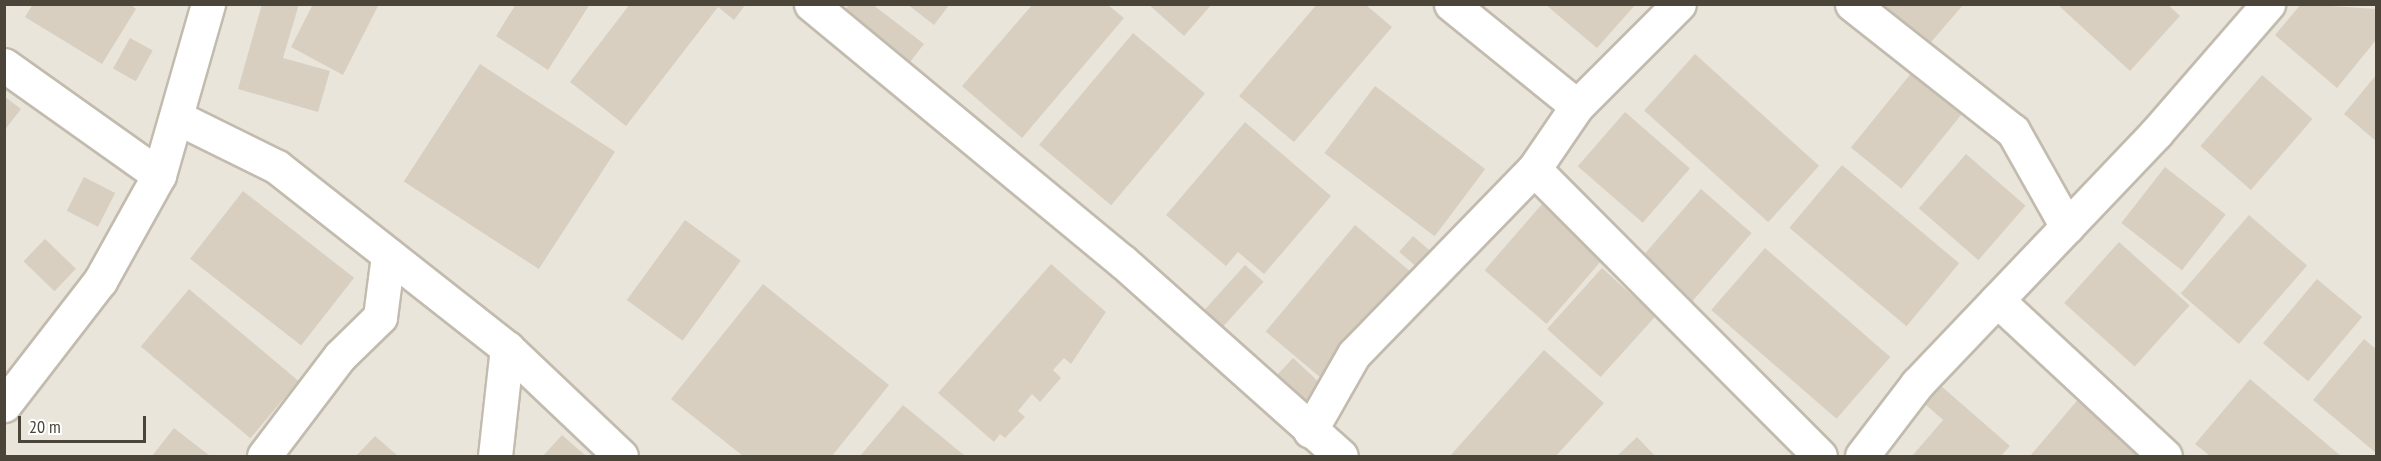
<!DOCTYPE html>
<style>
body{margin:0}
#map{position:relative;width:2381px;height:461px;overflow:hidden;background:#f6f3ec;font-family:"PT Sans Narrow",sans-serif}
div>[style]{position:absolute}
.residential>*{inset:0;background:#eae5da;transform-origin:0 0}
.building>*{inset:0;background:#d8cfc1;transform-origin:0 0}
.roads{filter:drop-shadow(2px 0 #c2bbae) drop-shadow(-2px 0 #c2bbae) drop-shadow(0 2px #c2bbae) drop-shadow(0 -2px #c2bbae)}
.minor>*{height:33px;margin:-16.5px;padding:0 16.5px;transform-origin:16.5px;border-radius:16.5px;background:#fff}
span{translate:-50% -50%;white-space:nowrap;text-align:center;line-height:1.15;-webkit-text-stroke:4.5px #fff;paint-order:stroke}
.frame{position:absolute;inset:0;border:6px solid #4b4439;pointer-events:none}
.scale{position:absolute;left:18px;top:416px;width:128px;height:27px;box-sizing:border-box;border:3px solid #4b4439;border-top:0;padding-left:8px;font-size:18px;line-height:21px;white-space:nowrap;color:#4b4439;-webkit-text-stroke:4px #fff;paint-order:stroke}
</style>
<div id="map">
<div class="residential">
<i style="left:5px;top:5px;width:2371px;height:451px"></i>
</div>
<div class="building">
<i style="clip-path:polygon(33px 4px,130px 4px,136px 9px,102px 64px,25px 17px)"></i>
<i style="clip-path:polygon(262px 4px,299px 4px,283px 58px,330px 71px,318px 112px,238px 89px)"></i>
<i style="clip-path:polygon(313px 4px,379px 4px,343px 75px,291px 47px)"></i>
<i style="clip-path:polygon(516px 4px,590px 4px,548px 70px,496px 36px)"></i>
<i style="clip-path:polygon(630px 4px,746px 4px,734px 20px,718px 7px,626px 126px,570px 82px)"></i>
<i style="clip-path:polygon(849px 4px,872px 4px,924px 44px,910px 62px,844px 12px)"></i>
<i style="clip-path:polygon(907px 4px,950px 4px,934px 25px)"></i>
<i style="clip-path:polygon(1148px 4px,1212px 4px,1184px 36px)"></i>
<i style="clip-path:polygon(1317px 4px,1365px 4px,1392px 27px,1294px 142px,1239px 96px)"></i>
<i style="clip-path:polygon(2057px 4px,2167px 4px,2180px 16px,2130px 71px)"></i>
<i style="clip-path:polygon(2301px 4px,2376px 9px,2376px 40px,2337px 88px,2275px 35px)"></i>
<i style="clip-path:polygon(1032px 5px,1108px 5px,1124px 18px,1022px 138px,962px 86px)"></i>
<i style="clip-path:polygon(1546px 5px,1635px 5px,1597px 48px)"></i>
<i style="clip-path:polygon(1881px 5px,1963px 5px,1926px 48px)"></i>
<i style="left:1133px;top:33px;width:94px;height:146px;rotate:40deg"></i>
<i style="left:130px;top:38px;width:26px;height:35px;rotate:29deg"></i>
<i style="left:1695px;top:54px;width:167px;height:76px;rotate:42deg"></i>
<i style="left:480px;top:64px;width:161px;height:140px;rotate:33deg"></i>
<i style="left:1917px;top:66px;width:65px;height:105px;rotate:39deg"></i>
<i style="left:2262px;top:75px;width:67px;height:94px;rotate:41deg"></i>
<i style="clip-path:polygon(2376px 75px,2376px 141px,2344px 114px)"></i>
<i style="left:1375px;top:86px;width:138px;height:84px;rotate:37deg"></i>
<i style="clip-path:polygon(4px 96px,21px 109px,4px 131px)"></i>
<i style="left:1625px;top:112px;width:86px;height:72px;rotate:41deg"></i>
<i style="clip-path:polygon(1245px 122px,1331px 196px,1264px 274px,1238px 252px,1226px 266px,1166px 215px)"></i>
<i style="left:1966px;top:154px;width:79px;height:72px;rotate:41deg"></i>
<i style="left:1842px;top:165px;width:153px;height:82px;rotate:40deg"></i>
<i style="left:2165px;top:167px;width:77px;height:71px;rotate:38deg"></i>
<i style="left:84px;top:177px;width:35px;height:38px;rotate:27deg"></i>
<i style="left:1701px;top:189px;width:67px;height:94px;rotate:41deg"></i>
<i style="left:243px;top:191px;width:141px;height:86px;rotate:38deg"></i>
<i style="left:1543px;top:203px;width:82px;height:89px;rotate:41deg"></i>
<i style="left:2249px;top:215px;width:77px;height:104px;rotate:41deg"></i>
<i style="left:685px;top:220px;width:69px;height:99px;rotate:36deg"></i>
<i style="left:1355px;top:225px;width:72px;height:139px;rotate:40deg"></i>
<i style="left:1413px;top:236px;width:33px;height:21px;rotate:41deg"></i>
<i style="left:45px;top:239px;width:43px;height:31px;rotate:44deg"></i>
<i style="left:2119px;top:242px;width:95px;height:82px;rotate:42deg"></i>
<i style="left:1765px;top:248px;width:166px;height:82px;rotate:41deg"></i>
<i style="clip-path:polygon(1051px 264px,1106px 312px,1071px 364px,1064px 358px,1053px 370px,1061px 378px,1040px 402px,1032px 394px,1018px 411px,1025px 417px,1005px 438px,1000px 434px,994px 442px,938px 393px)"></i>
<i style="left:1245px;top:265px;width:25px;height:63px;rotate:42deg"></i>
<i style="left:1602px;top:268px;width:72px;height:82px;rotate:42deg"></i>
<i style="left:2317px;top:279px;width:59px;height:84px;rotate:40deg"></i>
<i style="clip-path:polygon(763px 284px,889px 385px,832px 456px,743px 456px,671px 399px)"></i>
<i style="left:189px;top:289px;width:143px;height:75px;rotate:40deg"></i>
<i style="clip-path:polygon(2364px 339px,2376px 349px,2376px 453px,2313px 400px)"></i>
<i style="clip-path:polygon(1544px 350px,1604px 403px,1556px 456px,1450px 456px)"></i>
<i style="left:1293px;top:358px;width:40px;height:27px;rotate:43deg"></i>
<i style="clip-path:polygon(2250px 379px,2341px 456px,2210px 456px,2195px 444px)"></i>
<i style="clip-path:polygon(1940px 385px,2010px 446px,2001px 456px,1912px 456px,1943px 420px,1925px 404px)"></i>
<i style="clip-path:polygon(2080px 397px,2145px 452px,2141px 456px,2030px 456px)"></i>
<i style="clip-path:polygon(903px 405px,965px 456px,860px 456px)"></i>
<i style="clip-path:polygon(174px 428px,210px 456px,152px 456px)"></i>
<i style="clip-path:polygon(562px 435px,586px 456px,543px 456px)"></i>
<i style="clip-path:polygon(375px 436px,398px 456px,356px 456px)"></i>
<i style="clip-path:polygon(1637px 437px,1655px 456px,1617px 456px)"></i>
</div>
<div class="roads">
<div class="minor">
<i style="left:811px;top:4px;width:403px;rotate:39.6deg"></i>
<i style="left:1122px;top:261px;width:293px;rotate:41.7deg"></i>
<i style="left:1451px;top:4px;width:162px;rotate:39deg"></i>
<i style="left:1852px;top:4px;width:205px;rotate:38.3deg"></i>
<i style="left:2013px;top:131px;width:110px;rotate:60.6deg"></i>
<i style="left:4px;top:65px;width:190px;rotate:35.4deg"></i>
<i style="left:176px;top:117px;width:113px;rotate:26.3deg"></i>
<i style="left:277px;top:167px;width:293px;rotate:38.2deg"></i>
<i style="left:507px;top:348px;width:157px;rotate:43.5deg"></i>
<i style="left:1534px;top:169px;width:405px;rotate:45.1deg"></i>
<i style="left:1997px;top:300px;width:229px;rotate:42.9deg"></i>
<i style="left:4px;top:405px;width:157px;rotate:-52.3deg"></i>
<i style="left:100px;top:281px;width:121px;rotate:-60.9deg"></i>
<i style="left:159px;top:175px;width:178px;rotate:-74deg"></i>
<i style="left:1310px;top:431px;width:89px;rotate:-60.3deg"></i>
<i style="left:1354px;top:354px;width:258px;rotate:-45.8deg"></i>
<i style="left:1534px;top:169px;width:76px;rotate:-55.7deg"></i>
<i style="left:1577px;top:106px;width:144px;rotate:-45deg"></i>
<i style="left:264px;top:456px;width:126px;rotate:-52.8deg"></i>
<i style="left:340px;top:356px;width:56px;rotate:-44.3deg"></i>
<i style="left:380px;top:317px;width:63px;rotate:-82.6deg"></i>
<i style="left:495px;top:456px;width:109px;rotate:-83.7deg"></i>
<i style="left:1862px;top:456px;width:91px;rotate:-52.6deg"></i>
<i style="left:1917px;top:384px;width:347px;rotate:-46.4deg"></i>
<i style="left:2156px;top:133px;width:171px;rotate:-49deg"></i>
</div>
</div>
<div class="frame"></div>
<div class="scale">20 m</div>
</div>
